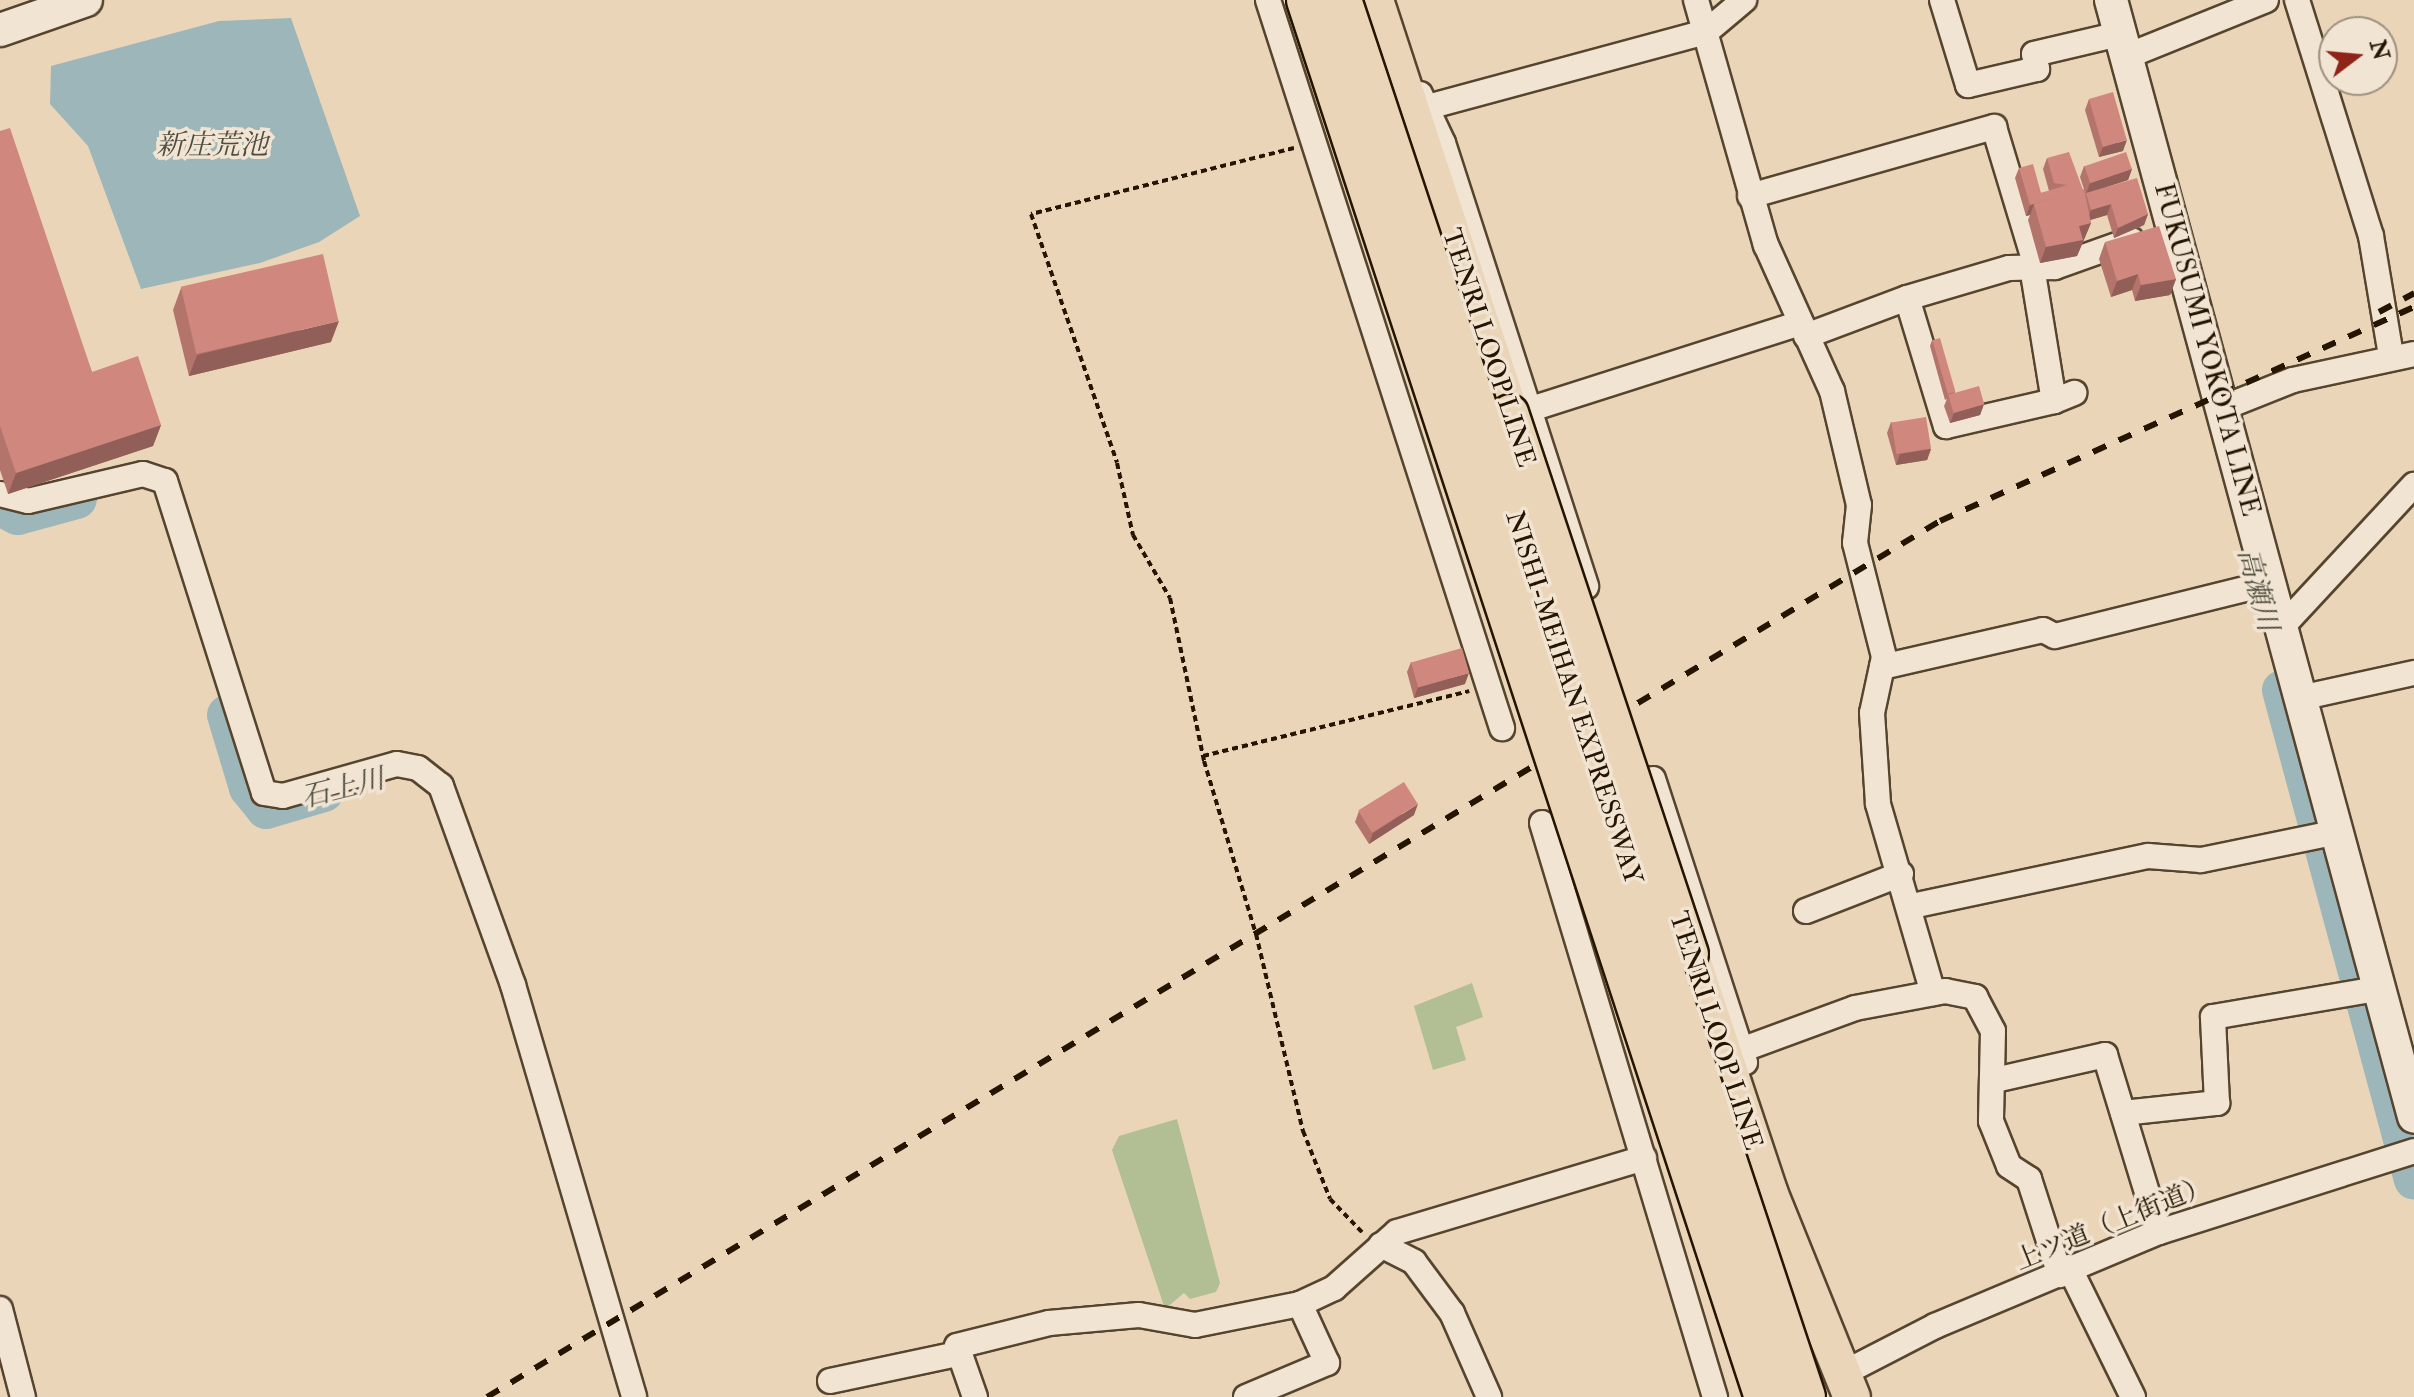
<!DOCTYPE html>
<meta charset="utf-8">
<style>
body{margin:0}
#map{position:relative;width:2414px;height:1397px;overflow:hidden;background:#ead5b9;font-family:"IM FELL Double Pica","Noto Serif JP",serif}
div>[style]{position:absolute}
.green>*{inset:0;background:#b2be93}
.water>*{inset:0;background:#9db6ba}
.river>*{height:40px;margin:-20px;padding:0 20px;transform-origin:20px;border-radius:20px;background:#9db6ba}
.path>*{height:4px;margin-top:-2px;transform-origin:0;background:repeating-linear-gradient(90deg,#251500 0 6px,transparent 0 10px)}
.roads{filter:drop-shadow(2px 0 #56452e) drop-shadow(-2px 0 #56452e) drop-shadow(0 2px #56452e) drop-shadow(0 -2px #56452e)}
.street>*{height:24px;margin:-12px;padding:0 12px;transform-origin:12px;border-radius:12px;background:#f1e4d2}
.secondary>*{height:32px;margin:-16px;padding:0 16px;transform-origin:16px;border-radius:16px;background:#f1e4d2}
.primary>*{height:36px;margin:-18px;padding:0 18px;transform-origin:18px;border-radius:18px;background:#ead5b9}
.rail>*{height:6px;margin-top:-3px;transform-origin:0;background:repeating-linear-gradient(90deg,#251500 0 14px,transparent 0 28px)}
.bridges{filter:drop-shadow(2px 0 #251500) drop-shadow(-2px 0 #251500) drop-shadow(0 2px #251500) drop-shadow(0 -2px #251500)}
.primary-bridge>*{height:36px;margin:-18px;padding:0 18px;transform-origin:18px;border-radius:18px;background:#ead5b9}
.highway-bridge>*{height:42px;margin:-21px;padding:0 21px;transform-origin:21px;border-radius:21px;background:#ead5b9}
.wall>*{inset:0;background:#b3746c}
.shaded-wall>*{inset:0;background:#925e58}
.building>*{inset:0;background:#d0877d;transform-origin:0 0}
span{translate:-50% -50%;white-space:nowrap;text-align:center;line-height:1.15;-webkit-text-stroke:7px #f1e4d2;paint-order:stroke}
.street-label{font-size:26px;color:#251500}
.water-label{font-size:28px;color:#4f4d41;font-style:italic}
.north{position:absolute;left:2318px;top:16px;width:80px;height:80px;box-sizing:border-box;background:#f1e4d2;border:2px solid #9f917e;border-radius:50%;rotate:74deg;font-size:22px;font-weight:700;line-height:32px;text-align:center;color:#251500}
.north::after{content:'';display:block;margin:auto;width:28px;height:36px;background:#8f2418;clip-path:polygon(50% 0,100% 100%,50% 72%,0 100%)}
</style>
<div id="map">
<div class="green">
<i style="clip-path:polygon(1472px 983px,1483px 1017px,1456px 1027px,1466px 1060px,1433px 1070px,1414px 1006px)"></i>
<i style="clip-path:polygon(1177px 1119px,1220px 1283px,1216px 1292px,1190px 1299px,1184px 1293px,1165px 1309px,1112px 1150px,1119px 1136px)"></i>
</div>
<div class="water">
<i style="clip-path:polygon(291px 18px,360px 216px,319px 242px,260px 263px,141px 289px,88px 146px,50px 104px,51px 66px,219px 21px)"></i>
</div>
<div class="river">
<i style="left:0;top:506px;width:20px;rotate:27deg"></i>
<i style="left:18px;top:515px;width:61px;rotate:-15.2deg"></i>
<i style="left:2282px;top:690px;width:507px;rotate:74.92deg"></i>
<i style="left:227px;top:715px;width:76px;rotate:73.2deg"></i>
<i style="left:249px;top:788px;width:27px;rotate:51deg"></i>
<i style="left:266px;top:809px;width:60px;rotate:-16.3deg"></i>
</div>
<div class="path">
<i style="left:1294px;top:148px;width:271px;rotate:165.9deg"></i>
<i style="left:1031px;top:214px;width:263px;rotate:70.9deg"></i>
<i style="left:1117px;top:463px;width:74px;rotate:77.5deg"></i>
<i style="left:1133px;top:535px;width:73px;rotate:59.6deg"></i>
<i style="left:1170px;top:598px;width:167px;rotate:78.2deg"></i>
<i style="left:1204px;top:761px;width:181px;rotate:73.3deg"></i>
<i style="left:1256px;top:934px;width:203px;rotate:76.6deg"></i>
<i style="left:1303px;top:1131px;width:73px;rotate:68.3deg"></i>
<i style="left:1330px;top:1199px;width:46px;rotate:45.9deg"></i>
<i style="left:1203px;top:756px;width:274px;rotate:-13.7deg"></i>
</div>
<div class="roads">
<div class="street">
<i style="left:1268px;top:0;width:765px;rotate:72.18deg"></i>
<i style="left:1696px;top:0;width:255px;rotate:74.1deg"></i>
<i style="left:1766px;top:245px;width:160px;rotate:65.7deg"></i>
<i style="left:1832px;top:391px;width:117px;rotate:76.7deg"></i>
<i style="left:1859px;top:505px;width:38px;rotate:96deg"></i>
<i style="left:1855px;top:543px;width:118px;rotate:75.7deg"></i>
<i style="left:1884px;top:657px;width:57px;rotate:102.1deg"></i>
<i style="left:1872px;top:713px;width:91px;rotate:86.2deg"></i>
<i style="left:1878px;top:804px;width:197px;rotate:73.8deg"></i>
<i style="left:1942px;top:0;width:89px;rotate:73deg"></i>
<i style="left:1968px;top:85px;width:71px;rotate:-13.1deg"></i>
<i style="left:2037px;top:69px;width:15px;rotate:-101deg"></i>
<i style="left:2034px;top:54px;width:87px;rotate:-13.2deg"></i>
<i style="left:2297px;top:0;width:247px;rotate:72.6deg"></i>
<i style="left:2371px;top:236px;width:122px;rotate:80.5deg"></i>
<i style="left:2125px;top:57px;width:152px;rotate:-22deg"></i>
<i style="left:1420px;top:94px;width:54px;rotate:64.9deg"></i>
<i style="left:1443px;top:143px;width:466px;rotate:72.1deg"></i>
<i style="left:1413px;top:111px;width:303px;rotate:-15.1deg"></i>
<i style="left:1706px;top:32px;width:50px;rotate:-40.1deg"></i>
<i style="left:1750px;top:196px;width:254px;rotate:-15.8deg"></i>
<i style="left:1994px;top:127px;width:145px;rotate:73.2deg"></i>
<i style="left:2032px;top:267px;width:136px;rotate:80.7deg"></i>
<i style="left:2054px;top:401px;width:22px;rotate:-22deg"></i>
<i style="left:1907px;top:298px;width:134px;rotate:73.1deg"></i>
<i style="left:1946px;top:426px;width:111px;rotate:-13deg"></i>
<i style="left:1806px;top:336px;width:108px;rotate:-20.6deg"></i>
<i style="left:1907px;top:298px;width:106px;rotate:-16.4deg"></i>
<i style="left:2009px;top:268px;width:46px;rotate:-1.2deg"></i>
<i style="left:2055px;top:267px;width:81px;rotate:-19.6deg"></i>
<i style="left:2225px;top:407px;width:73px;rotate:-21.7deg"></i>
<i style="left:2293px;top:380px;width:124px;rotate:-12.1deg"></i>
<i style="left:1531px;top:409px;width:282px;rotate:-17.7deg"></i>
<i style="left:0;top:494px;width:29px;rotate:14deg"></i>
<i style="left:28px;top:501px;width:118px;rotate:-13.2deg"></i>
<i style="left:143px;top:474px;width:23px;rotate:18deg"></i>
<i style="left:165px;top:481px;width:327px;rotate:72.4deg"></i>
<i style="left:264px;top:793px;width:19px;rotate:9deg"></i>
<i style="left:283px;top:796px;width:118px;rotate:-15.7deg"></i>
<i style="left:397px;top:764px;width:21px;rotate:11deg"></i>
<i style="left:418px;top:768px;width:29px;rotate:38deg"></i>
<i style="left:441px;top:786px;width:212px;rotate:70.1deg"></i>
<i style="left:513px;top:985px;width:429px;rotate:73.6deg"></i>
<i style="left:2280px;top:629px;width:197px;rotate:-47.1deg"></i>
<i style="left:1882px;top:667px;width:165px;rotate:-12.9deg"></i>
<i style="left:2043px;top:630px;width:13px;rotate:27deg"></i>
<i style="left:2055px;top:636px;width:220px;rotate:-13.9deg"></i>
<i style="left:2300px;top:698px;width:117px;rotate:-12.4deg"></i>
<i style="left:1653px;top:779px;width:298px;rotate:72deg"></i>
<i style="left:1542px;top:823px;width:600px;rotate:73.23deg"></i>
<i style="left:1912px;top:906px;width:241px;rotate:-12deg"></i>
<i style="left:2148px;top:856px;width:53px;rotate:4.3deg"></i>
<i style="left:2201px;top:860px;width:135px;rotate:-11.6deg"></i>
<i style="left:1806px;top:911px;width:102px;rotate:-21.3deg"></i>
<i style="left:1741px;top:1050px;width:121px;rotate:-20.2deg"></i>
<i style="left:1855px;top:1008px;width:92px;rotate:-10.7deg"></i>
<i style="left:1945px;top:991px;width:31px;rotate:11deg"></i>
<i style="left:1975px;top:997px;width:38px;rotate:62deg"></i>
<i style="left:1993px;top:1031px;width:90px;rotate:91.3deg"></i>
<i style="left:1991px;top:1121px;width:48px;rotate:68.2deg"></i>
<i style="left:2009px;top:1166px;width:24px;rotate:33deg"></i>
<i style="left:2029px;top:1179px;width:101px;rotate:72.1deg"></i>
<i style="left:1995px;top:1080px;width:113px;rotate:-12.8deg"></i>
<i style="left:2105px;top:1055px;width:185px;rotate:73deg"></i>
<i style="left:2123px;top:1113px;width:95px;rotate:-6.1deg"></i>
<i style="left:2217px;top:1103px;width:86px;rotate:-92.7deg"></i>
<i style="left:2213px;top:1017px;width:166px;rotate:-9.7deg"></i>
<i style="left:1381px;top:1245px;width:37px;rotate:27deg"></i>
<i style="left:1414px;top:1262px;width:64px;rotate:53.3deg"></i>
<i style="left:1452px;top:1313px;width:92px;rotate:66.2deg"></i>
<i style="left:2069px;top:1267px;width:145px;rotate:63.8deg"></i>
<i style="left:0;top:1309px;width:91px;rotate:75.4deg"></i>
<i style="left:1842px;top:1374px;width:105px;rotate:-27.3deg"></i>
<i style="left:1935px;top:1326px;width:243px;rotate:-22.8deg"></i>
<i style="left:2159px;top:1232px;width:268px;rotate:-17.6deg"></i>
<i style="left:830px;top:1381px;width:130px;rotate:-12deg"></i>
<i style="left:975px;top:1397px;width:54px;rotate:-109.4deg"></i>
<i style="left:957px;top:1346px;width:95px;rotate:-14deg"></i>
<i style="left:1049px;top:1323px;width:90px;rotate:-5.1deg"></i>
<i style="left:1139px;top:1315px;width:57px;rotate:10.1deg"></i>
<i style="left:1195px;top:1325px;width:107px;rotate:-11.3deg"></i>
<i style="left:1246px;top:1397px;width:88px;rotate:-22.8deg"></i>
<i style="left:1327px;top:1363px;width:65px;rotate:-114.6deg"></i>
<i style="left:1300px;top:1304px;width:38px;rotate:-25deg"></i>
<i style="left:1334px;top:1288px;width:84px;rotate:-41.6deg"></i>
<i style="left:1397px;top:1232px;width:258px;rotate:-16.7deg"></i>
</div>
<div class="secondary">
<i style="left:2111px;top:0;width:1157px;rotate:74.82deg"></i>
<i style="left:0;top:30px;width:91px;rotate:-19.2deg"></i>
</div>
<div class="primary">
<i style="left:1375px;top:0;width:435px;rotate:71.9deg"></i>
<i style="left:1690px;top:954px;width:251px;rotate:71.6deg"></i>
<i style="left:1769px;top:1192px;width:221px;rotate:68deg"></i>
</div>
</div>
<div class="rail">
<i style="left:2379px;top:312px;width:40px;rotate:-28deg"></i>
<i style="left:487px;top:1397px;width:1697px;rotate:-31.09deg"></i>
<i style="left:1940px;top:521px;width:520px;rotate:-24.3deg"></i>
</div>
<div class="bridges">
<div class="primary-bridge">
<i style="left:1510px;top:413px;width:570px;rotate:71.6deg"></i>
</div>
<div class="highway-bridge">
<i style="left:1308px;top:0;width:1470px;rotate:71.85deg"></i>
<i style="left:1340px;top:0;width:1472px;rotate:71.63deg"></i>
</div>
</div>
<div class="wall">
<i style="clip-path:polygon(2089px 99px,2123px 151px,2099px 157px,2085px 110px)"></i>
<i style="clip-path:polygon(0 131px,92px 372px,161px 425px,153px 446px,8px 494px,0 470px)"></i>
<i style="clip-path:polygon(2047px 158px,2083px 190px,2084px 189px,2080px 177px,2084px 166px,2132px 169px,2128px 180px,2106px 187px,2148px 214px,2144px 225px,2114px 238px,2107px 215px,2090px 220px,2091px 223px,2077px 256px,2040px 263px,2028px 220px,2030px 215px,2026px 216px,2015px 178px,2019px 168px,2041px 193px,2049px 191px,2043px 169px)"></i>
<i style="clip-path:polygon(2105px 242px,2176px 279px,2170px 295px,2135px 301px,2132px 290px,2111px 297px,2099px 259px)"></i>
<i style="clip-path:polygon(181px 288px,331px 342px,189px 376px,173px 310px)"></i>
<i style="clip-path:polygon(1932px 340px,1955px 393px,1984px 404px,1980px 415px,1950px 423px,1944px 406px,1947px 399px,1945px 400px,1930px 346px)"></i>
<i style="clip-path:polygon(1891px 422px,1931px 449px,1927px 460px,1896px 465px,1887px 433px)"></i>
<i style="clip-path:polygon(1411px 662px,1465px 684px,1414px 698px,1407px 672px)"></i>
<i style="clip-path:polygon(1359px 811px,1414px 815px,1369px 844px,1355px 822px)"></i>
</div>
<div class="shaded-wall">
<i style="clip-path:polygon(2127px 140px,2123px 151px,2099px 157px,2103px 147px)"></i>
<i style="clip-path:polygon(2132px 169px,2128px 180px,2086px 194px,2090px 183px)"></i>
<i style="clip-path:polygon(2034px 204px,2030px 215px,2026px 216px,2030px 205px)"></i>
<i style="clip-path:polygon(2111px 204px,2107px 215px,2087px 221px,2091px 210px)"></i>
<i style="clip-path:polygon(2148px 214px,2144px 225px,2114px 238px,2118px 228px)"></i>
<i style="clip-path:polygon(2091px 223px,2077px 256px,2040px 263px,2046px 247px,2079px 226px)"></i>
<i style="clip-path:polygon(2138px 274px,2132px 290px,2111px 297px,2117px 281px)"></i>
<i style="clip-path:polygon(2176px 279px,2170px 295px,2135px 301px,2141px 285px)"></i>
<i style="clip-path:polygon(339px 321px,331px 342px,189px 376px,197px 355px)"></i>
<i style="clip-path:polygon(1984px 404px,1980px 415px,1950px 423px,1954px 413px)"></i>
<i style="clip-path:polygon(161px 425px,153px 446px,8px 494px,16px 473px)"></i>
<i style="clip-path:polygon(1931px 449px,1927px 460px,1896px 465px,1900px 454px)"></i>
<i style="clip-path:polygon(1469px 673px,1465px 684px,1414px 698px,1418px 687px)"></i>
<i style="clip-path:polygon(1418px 804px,1414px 815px,1369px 844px,1373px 833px)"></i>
</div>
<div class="building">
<i style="left:2113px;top:92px;width:50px;height:25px;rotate:74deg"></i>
<i style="clip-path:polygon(10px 128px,92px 372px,138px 356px,161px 425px,16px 473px,0 426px,0 131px)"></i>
<i style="clip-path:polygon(2069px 152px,2083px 190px,2030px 205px,2019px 168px,2033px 164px,2041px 193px,2067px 185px,2054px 183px,2047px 158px)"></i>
<i style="left:2126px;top:152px;width:18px;height:44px;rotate:71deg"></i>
<i style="clip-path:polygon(2137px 178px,2148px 214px,2118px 228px,2111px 204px,2091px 210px,2086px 193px)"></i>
<i style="clip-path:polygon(2084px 189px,2091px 223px,2079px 226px,2083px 240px,2046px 247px,2034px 204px)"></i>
<i style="clip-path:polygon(2159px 226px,2176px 279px,2141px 285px,2138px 274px,2117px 281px,2105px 242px)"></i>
<i style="left:323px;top:254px;width:69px;height:146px;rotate:77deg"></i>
<i style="left:1940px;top:338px;width:56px;height:8px;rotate:74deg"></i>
<i style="left:1979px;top:386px;width:19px;height:32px;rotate:74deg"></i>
<i style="left:1926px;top:417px;width:32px;height:35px;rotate:81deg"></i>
<i style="left:1462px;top:648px;width:26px;height:53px;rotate:74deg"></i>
<i style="left:1404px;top:782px;width:26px;height:54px;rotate:58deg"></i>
</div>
<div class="street-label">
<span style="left:1488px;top:348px;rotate:72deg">TENRI LOOP LINE</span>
<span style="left:2206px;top:350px;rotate:75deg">FUKUSUMI YOKOTA LINE</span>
<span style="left:1573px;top:698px;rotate:72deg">NISHI-MEIHAN EXPRESSWAY</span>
<span style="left:1715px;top:1031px;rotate:72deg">TENRI LOOP LINE</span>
<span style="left:2113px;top:1224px;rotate:-22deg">上ツ道（上街道）</span>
</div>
<div class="water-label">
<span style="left:212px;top:146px">新庄荒池</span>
<span style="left:2257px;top:590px;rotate:75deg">高瀬川</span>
<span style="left:343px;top:789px;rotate:-14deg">石上川</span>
</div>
<div class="north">N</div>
</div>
